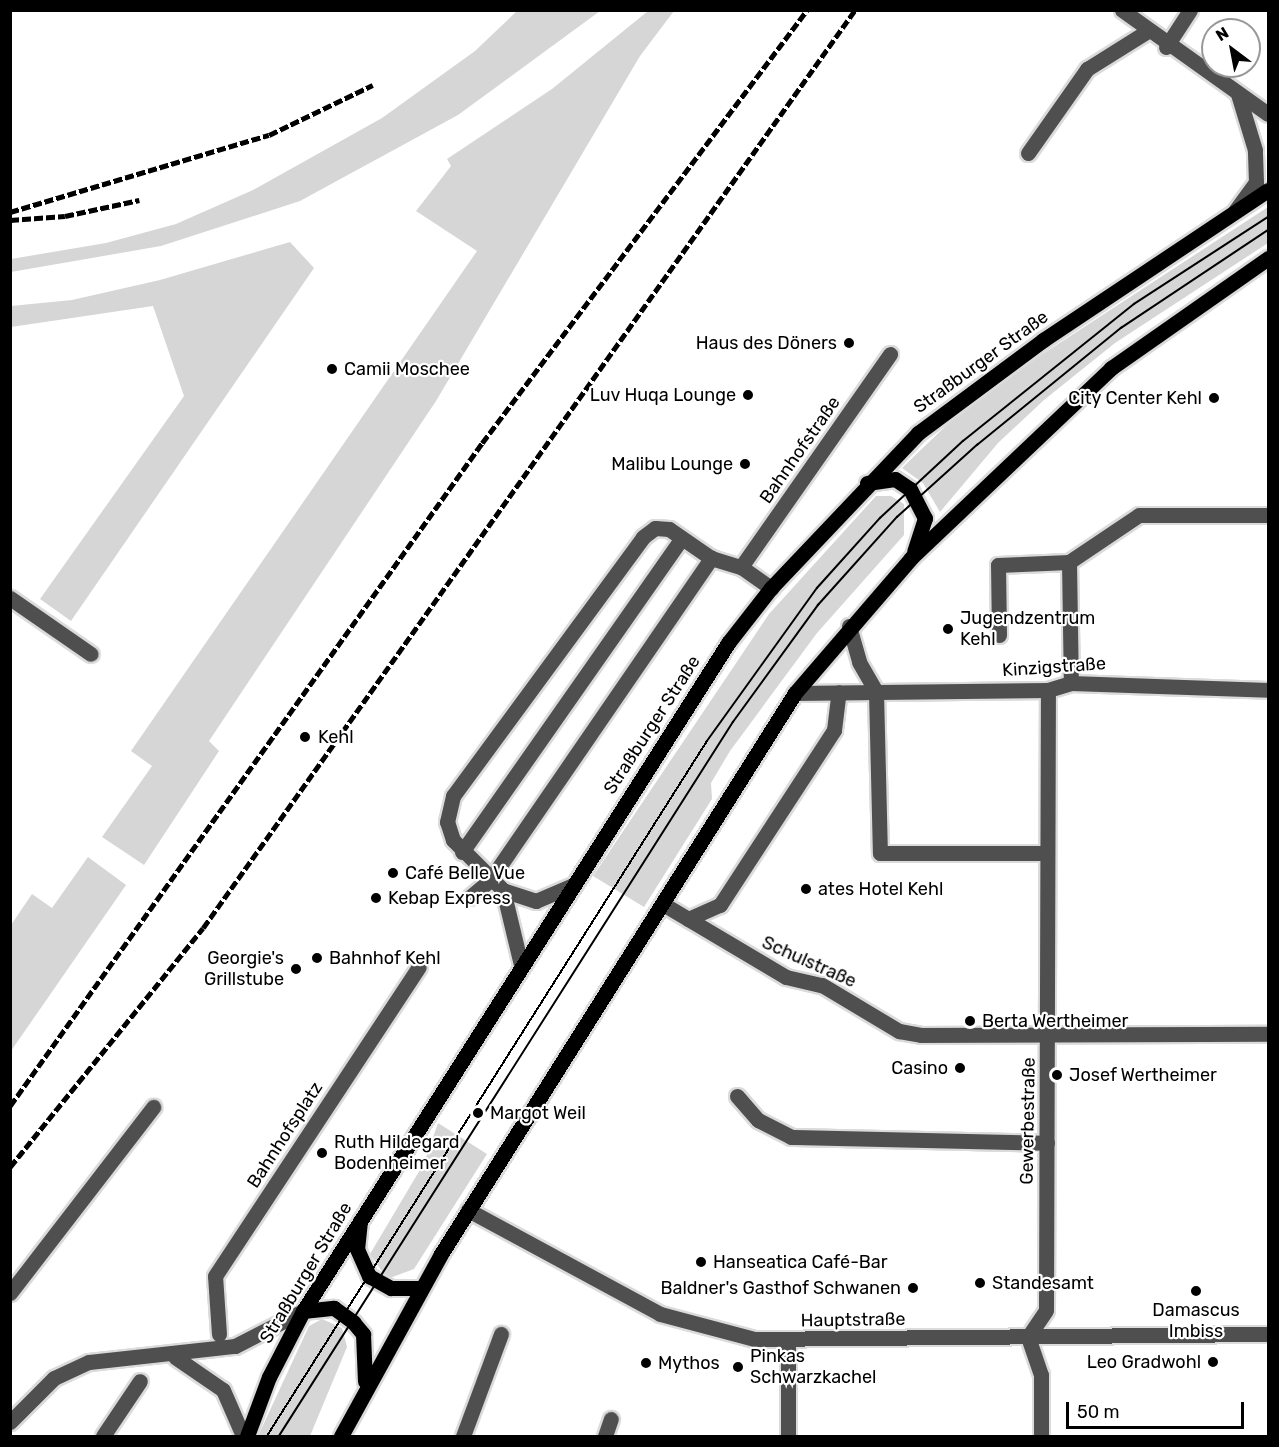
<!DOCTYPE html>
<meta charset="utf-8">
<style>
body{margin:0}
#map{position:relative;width:1279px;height:1447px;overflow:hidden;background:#fff;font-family:Rubik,sans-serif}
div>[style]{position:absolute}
.green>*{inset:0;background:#d6d6d6}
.roads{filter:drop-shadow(2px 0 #dbdbdb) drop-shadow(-2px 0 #dbdbdb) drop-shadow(0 2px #dbdbdb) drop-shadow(0 -2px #dbdbdb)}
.minor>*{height:15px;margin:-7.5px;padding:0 7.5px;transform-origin:7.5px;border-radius:7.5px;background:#4f4f4f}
.major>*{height:15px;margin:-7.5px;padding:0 7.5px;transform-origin:7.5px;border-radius:7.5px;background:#000}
.tram>*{height:1.5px;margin:-0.75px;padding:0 0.75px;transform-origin:0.75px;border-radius:0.75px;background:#000}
.rail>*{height:4.5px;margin-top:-2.25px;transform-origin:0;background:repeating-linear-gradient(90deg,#000 0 9px,transparent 0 12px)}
.dots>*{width:16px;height:16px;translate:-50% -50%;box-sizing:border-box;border:3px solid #fff;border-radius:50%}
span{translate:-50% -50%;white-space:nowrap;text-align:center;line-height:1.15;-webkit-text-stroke:4.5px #fff;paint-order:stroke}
.poi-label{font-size:18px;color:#000}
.right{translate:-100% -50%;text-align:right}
.left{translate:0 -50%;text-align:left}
.street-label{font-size:18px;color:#000}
.frame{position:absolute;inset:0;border:12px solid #000;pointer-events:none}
.north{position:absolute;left:1201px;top:18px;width:60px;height:60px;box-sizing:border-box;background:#fff;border:2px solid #999;border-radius:50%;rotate:328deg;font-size:16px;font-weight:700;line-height:24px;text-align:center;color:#000}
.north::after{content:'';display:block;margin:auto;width:21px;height:27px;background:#000;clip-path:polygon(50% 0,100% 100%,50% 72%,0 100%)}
.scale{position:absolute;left:1066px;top:1402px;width:178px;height:27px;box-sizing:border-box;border:3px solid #000;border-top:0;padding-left:8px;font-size:18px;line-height:21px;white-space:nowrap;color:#000;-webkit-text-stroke:4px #fff;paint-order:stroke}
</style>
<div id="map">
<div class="green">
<i style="clip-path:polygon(518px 10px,600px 11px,458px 115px,300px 201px,161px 246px,11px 272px,11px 259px,106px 243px,176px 224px,253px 190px,382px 118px,475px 51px)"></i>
<i style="clip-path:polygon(648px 11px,674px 11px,640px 56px,436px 401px,209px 741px,219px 751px,144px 865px,102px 837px,152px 766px,131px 751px,477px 251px,416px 211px,451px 166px,447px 159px,552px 89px)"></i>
<i style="clip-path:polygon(1268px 207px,1268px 243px,1115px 343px,1044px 400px,998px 443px,940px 512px,923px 483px,902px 468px,954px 418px,1032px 361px)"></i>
<i style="clip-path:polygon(290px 242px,314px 268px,71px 621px,40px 599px,184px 396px,153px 306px,11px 327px,11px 306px,72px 300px,160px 280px)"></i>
<i style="clip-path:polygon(876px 496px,891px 496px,904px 504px,904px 535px,817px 633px,730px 751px,711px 783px,712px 799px,644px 907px,593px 876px,769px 614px)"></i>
<i style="clip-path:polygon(88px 857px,126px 885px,11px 1051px,11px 925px,32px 894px,52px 908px)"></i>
<i style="clip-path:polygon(438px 1123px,487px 1154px,414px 1269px,387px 1279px,370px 1254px,424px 1163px)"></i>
<i style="clip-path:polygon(322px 1319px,342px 1328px,347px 1347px,310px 1436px,258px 1436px,309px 1326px)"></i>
</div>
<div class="roads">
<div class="minor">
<i style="left:1122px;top:10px;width:179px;rotate:35.5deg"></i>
<i style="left:1166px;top:47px;width:44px;rotate:-57deg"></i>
<i style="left:1028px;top:153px;width:103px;rotate:-54.9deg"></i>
<i style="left:1087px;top:69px;width:70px;rotate:-32.1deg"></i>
<i style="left:1235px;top:211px;width:36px;rotate:-54deg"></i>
<i style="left:1256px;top:182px;width:32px;rotate:-92deg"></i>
<i style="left:1255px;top:150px;width:59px;rotate:-106.9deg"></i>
<i style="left:1069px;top:562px;width:84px;rotate:-33.9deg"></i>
<i style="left:1139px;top:515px;width:129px"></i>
<i style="left:741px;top:567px;width:260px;rotate:-55deg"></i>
<i style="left:10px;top:598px;width:98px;rotate:34.7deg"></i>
<i style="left:849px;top:626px;width:37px;rotate:74deg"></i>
<i style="left:859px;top:662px;width:34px;rotate:60deg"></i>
<i style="left:876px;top:692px;width:161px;rotate:88.6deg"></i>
<i style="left:880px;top:853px;width:166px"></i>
<i style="left:999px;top:635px;width:70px;rotate:-90.8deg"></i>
<i style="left:998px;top:565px;width:71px;rotate:-2.4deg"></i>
<i style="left:1069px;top:562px;width:121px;rotate:89.1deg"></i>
<i style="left:795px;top:693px;width:253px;rotate:-0.7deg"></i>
<i style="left:1048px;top:690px;width:24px;rotate:-17deg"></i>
<i style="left:1071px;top:683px;width:197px;rotate:2deg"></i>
<i style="left:462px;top:852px;width:383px;rotate:-55deg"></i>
<i style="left:571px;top:886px;width:38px;rotate:157deg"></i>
<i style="left:536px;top:901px;width:35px;rotate:-162deg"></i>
<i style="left:503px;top:890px;width:71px;rotate:-135deg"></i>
<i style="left:453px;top:840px;width:19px;rotate:-108deg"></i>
<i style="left:447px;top:822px;width:27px;rotate:-77deg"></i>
<i style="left:453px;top:796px;width:321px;rotate:-53.7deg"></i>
<i style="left:643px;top:537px;width:15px;rotate:-37deg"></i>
<i style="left:655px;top:528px;width:14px;rotate:4deg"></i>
<i style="left:669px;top:529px;width:51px;rotate:34.6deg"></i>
<i style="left:711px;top:558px;width:31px;rotate:17deg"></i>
<i style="left:741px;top:567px;width:37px;rotate:35deg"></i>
<i style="left:503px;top:890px;width:77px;rotate:76.5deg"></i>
<i style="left:470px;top:897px;width:26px;rotate:-40deg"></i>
<i style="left:490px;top:880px;width:391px;rotate:-55.5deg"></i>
<i style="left:663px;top:904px;width:143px;rotate:30.7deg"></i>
<i style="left:786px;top:977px;width:37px;rotate:13deg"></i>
<i style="left:822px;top:985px;width:90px;rotate:30.9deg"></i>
<i style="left:899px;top:1031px;width:22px;rotate:10deg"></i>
<i style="left:921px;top:1035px;width:347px;rotate:-0.2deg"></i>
<i style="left:688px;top:919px;width:35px;rotate:-24deg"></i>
<i style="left:720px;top:905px;width:209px;rotate:-56.9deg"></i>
<i style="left:834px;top:730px;width:38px;rotate:-83deg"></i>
<i style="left:737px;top:1096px;width:32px;rotate:49deg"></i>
<i style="left:758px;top:1120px;width:37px;rotate:27deg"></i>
<i style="left:791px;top:1137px;width:256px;rotate:1.3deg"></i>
<i style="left:468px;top:1210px;width:218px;rotate:28.4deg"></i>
<i style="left:660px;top:1314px;width:97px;rotate:14.9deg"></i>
<i style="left:754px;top:1339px;width:514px;rotate:-0.56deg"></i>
<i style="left:10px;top:1293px;width:235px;rotate:-52.4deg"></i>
<i style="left:219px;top:1334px;width:58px;rotate:-93.9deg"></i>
<i style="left:215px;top:1276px;width:370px;rotate:-56.6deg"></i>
<i style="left:1028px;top:1337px;width:32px;rotate:-56deg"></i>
<i style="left:1046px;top:1310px;width:620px;rotate:-89.82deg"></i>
<i style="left:1028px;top:1337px;width:40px;rotate:71.1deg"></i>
<i style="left:1041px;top:1375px;width:61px;rotate:90deg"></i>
<i style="left:788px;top:1342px;width:94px;rotate:90deg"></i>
<i style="left:175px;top:1357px;width:58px;rotate:34.5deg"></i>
<i style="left:223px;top:1390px;width:50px;rotate:66.5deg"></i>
<i style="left:10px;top:1422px;width:62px;rotate:-45deg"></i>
<i style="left:54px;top:1378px;width:38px;rotate:-25deg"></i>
<i style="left:89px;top:1362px;width:147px;rotate:-6.3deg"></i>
<i style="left:235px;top:1346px;width:76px;rotate:-27.2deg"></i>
<i style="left:103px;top:1436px;width:66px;rotate:-56.1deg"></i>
<i style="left:463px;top:1436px;width:109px;rotate:-69.6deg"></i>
<i style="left:605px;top:1436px;width:18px;rotate:-71deg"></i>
</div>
<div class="major">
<i style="left:867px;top:483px;width:28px;rotate:-8deg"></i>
<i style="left:895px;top:479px;width:18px;rotate:34deg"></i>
<i style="left:910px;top:489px;width:33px;rotate:63deg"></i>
<i style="left:925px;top:518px;width:35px;rotate:108deg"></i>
<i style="left:360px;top:1221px;width:28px;rotate:96deg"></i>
<i style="left:357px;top:1249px;width:30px;rotate:66deg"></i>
<i style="left:369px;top:1276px;width:25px;rotate:29deg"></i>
<i style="left:391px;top:1288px;width:29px"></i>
<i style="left:303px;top:1311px;width:31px;rotate:-6deg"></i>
<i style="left:334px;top:1308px;width:24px;rotate:36deg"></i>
<i style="left:353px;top:1322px;width:16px;rotate:50deg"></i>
<i style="left:363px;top:1334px;width:47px;rotate:87.6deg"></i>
<i style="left:247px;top:1436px;width:63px;rotate:-69.6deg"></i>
<i style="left:269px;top:1377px;width:74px;rotate:-62.7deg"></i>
<i style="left:303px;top:1311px;width:792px;rotate:-57.53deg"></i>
<i style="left:728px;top:643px;width:70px;rotate:-52deg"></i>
<i style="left:771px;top:588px;width:214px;rotate:-46.5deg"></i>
<i style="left:918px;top:433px;width:156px;rotate:-36.6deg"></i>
<i style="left:1043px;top:340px;width:270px;rotate:-33.7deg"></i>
<i style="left:341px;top:1436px;width:208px;rotate:-61.2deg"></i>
<i style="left:441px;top:1254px;width:663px;rotate:-57.75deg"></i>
<i style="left:795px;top:693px;width:178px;rotate:-49.3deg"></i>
<i style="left:911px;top:558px;width:276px;rotate:-43.5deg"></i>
<i style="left:1111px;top:368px;width:192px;rotate:-35deg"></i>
</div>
</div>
<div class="tram">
<i style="left:267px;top:1436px;width:823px;rotate:-57.66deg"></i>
<i style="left:707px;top:741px;width:188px;rotate:-54.3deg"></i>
<i style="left:817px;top:588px;width:94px;rotate:-48deg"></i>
<i style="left:880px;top:518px;width:113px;rotate:-42.9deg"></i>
<i style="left:963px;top:441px;width:219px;rotate:-38.7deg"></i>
<i style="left:1134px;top:304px;width:160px;rotate:-33deg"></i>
<i style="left:279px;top:1436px;width:846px;rotate:-57.55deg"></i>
<i style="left:733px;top:722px;width:145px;rotate:-54deg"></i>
<i style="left:818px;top:605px;width:118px;rotate:-48.1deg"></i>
<i style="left:897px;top:517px;width:108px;rotate:-42deg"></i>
<i style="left:977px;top:445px;width:186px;rotate:-39.1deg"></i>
<i style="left:1121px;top:328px;width:177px;rotate:-33.7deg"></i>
</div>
<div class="rail">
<i style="left:10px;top:212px;width:270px;rotate:-16.6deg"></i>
<i style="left:269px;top:135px;width:115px;rotate:-25.7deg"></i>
<i style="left:10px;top:220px;width:55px;rotate:-4.2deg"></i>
<i style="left:65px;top:216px;width:76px;rotate:-12.2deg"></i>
<i style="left:10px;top:1106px;width:814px;rotate:-54.55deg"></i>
<i style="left:482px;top:443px;width:541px;rotate:-53.11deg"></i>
<i style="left:10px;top:1167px;width:307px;rotate:-51.1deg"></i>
<i style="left:203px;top:928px;width:1126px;rotate:-54.62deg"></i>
</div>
<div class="dots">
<i style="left:849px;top:343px;background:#000"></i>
<i style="left:332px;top:369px;background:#000"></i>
<i style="left:748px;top:395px;background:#000"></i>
<i style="left:1214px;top:398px;background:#000"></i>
<i style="left:745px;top:464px;background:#000"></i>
<i style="left:948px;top:629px;background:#000"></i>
<i style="left:305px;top:737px;background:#000"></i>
<i style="left:393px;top:873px;background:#000"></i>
<i style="left:806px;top:889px;background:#000"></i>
<i style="left:376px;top:898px;background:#000"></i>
<i style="left:317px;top:958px;background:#000"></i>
<i style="left:296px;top:969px;background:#000"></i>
<i style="left:970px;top:1021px;background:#000"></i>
<i style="left:960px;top:1068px;background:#000"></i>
<i style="left:1057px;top:1075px;background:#000"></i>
<i style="left:478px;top:1113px;background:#000"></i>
<i style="left:322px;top:1153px;background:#000"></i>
<i style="left:701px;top:1262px;background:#000"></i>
<i style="left:980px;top:1283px;background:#000"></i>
<i style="left:913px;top:1288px;background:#000"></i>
<i style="left:1196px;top:1291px;background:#000"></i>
<i style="left:1213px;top:1362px;background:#000"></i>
<i style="left:646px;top:1363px;background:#000"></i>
<i style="left:738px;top:1367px;background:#000"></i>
</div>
<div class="poi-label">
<span class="right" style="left:837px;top:343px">Haus des Döners</span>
<span class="left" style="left:344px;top:369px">Camii Moschee</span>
<span class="right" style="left:736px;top:395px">Luv Huqa Lounge</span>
<span class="right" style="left:1202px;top:398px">City Center Kehl</span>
<span class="right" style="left:733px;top:464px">Malibu Lounge</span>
<span class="left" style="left:960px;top:629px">Jugendzentrum<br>Kehl</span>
<span class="left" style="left:318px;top:737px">Kehl</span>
<span class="left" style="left:405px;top:873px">Café Belle Vue</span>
<span class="left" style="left:818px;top:889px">ates Hotel Kehl</span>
<span class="left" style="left:388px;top:898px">Kebap Express</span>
<span class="left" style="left:329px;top:958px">Bahnhof Kehl</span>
<span class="right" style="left:284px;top:969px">Georgie's<br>Grillstube</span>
<span class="left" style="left:982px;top:1021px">Berta Wertheimer</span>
<span class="right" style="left:948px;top:1068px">Casino</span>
<span class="left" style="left:1069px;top:1075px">Josef Wertheimer</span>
<span class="left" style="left:490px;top:1113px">Margot Weil</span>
<span class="left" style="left:334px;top:1153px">Ruth Hildegard<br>Bodenheimer</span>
<span class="left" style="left:713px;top:1262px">Hanseatica Café-Bar</span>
<span class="left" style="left:992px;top:1283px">Standesamt</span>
<span class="right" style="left:901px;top:1288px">Baldner's Gasthof Schwanen</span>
<span style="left:1196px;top:1321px">Damascus<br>Imbiss</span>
<span class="left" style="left:750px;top:1367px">Pinkas<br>Schwarzkachel</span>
<span class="right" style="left:1201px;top:1362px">Leo Gradwohl</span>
<span class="left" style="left:658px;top:1363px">Mythos</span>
</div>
<div class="street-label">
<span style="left:981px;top:362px;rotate:-36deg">Straßburger Straße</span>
<span style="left:800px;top:450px;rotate:-55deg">Bahnhofstraße</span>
<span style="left:1054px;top:667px;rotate:-4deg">Kinzigstraße</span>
<span style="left:652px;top:725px;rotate:-57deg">Straßburger Straße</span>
<span style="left:809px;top:962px;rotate:24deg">Schulstraße</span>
<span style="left:1028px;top:1121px;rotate:-89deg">Gewerbestraße</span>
<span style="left:285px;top:1135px;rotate:-57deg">Bahnhofsplatz</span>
<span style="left:306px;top:1273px;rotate:-59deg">Straßburger Straße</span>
<span style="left:853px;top:1320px;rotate:-1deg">Hauptstraße</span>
</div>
<div class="frame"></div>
<div class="north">N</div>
<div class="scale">50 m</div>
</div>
